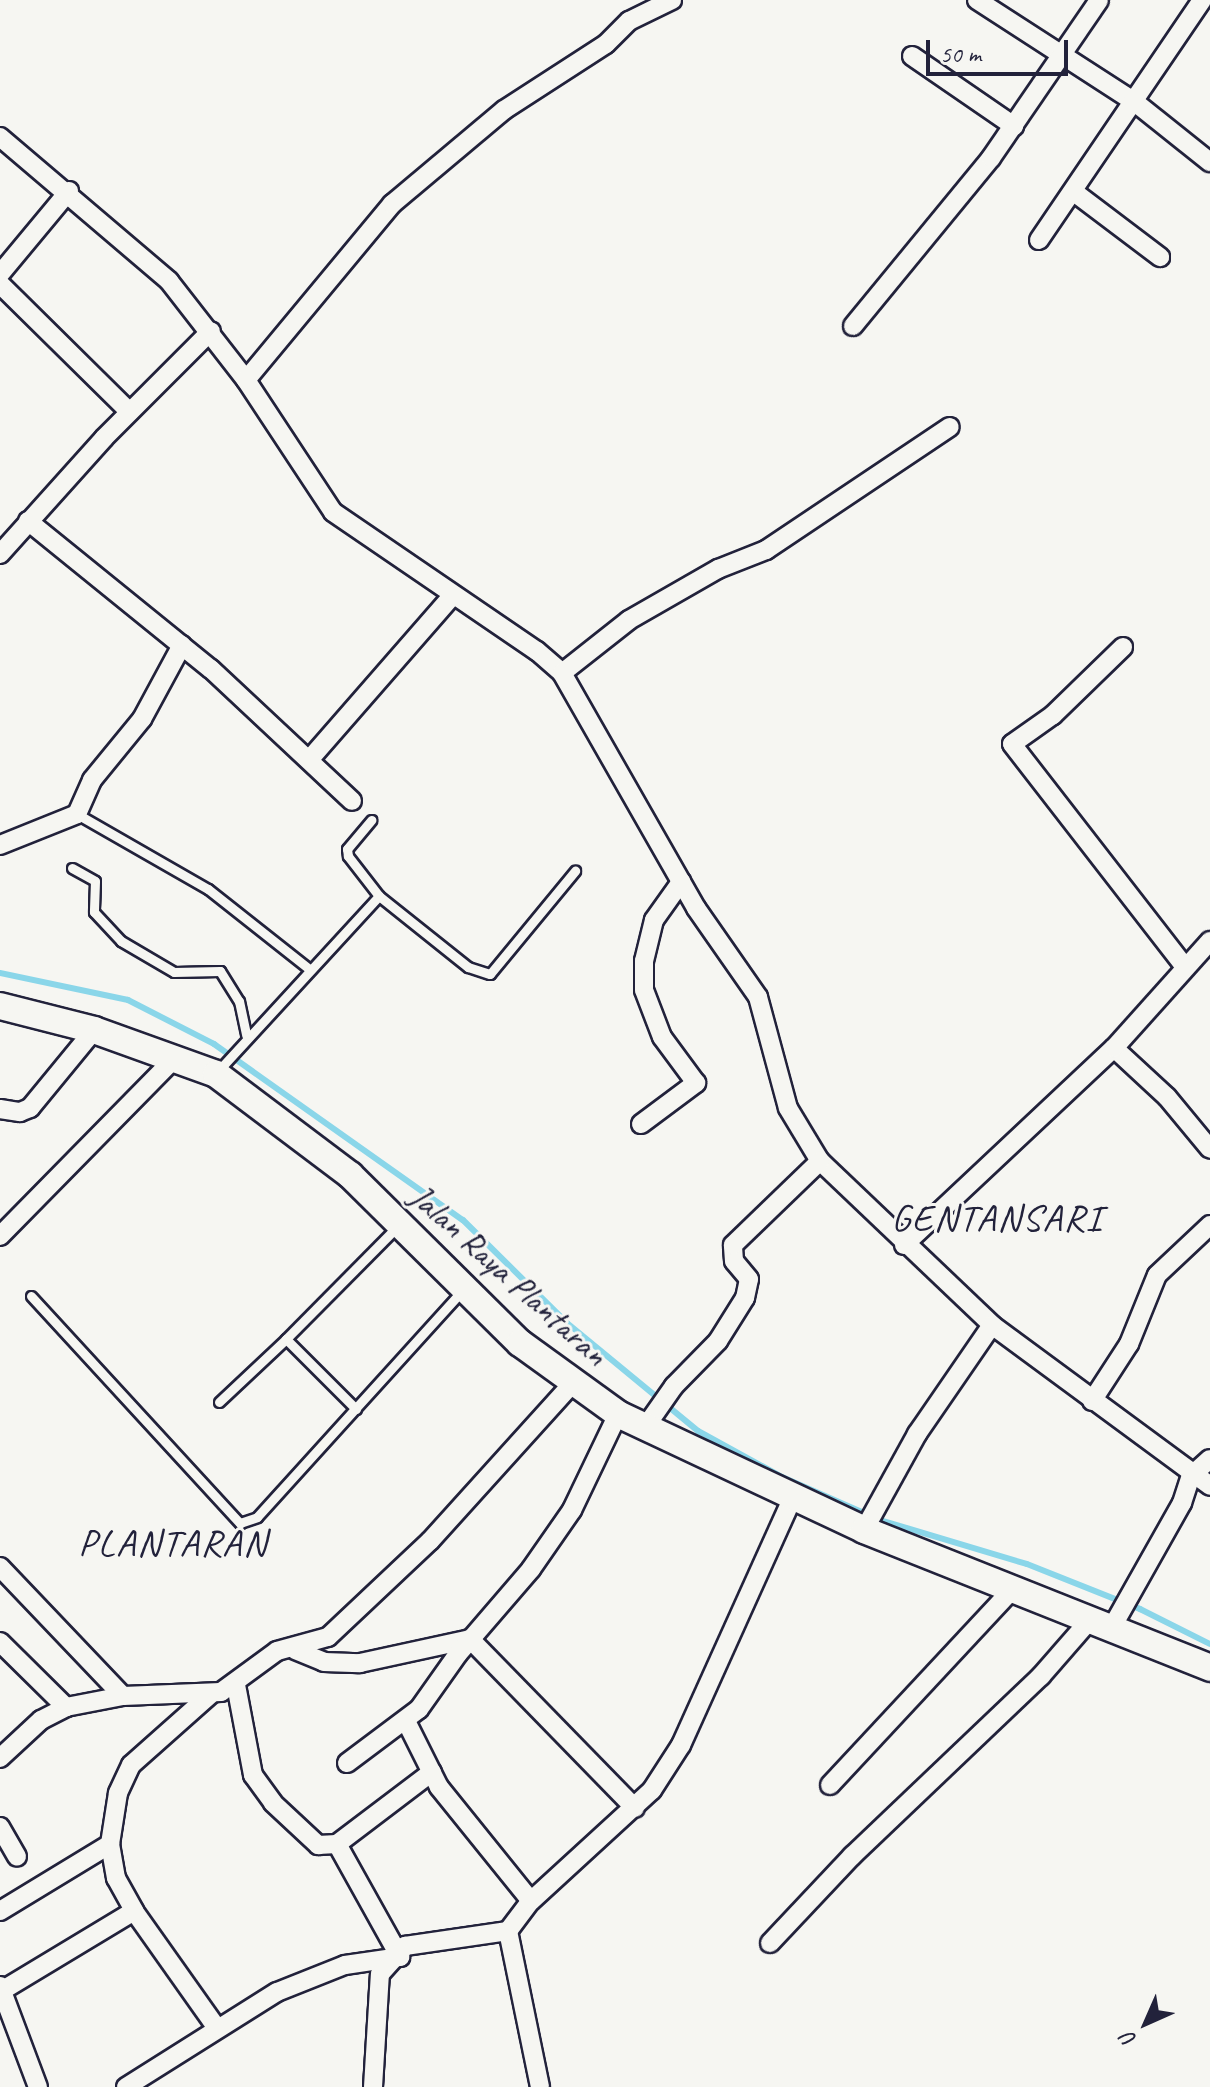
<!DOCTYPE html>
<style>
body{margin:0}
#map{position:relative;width:1210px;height:2087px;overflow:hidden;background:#f6f6f2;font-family:Caveat,sans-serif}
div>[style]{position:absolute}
.stream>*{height:6px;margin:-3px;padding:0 3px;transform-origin:3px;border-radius:3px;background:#8ad6e9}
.roads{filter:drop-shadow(2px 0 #22223b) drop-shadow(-2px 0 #22223b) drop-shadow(0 2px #22223b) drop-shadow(0 -2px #22223b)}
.service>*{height:9px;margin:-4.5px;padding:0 4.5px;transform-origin:4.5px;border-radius:4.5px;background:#f6f6f2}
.minor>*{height:18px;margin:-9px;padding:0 9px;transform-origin:9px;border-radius:9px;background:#f6f6f2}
.secondary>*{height:26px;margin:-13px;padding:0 13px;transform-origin:13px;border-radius:13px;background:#f6f6f2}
span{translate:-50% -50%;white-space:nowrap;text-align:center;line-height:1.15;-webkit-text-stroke:6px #f6f6f2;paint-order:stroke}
.street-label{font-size:34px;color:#22223b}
.quarter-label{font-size:38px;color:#22223b;letter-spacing:2px}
.north{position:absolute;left:1106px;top:1983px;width:80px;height:80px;-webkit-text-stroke:6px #f6f6f2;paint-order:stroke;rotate:225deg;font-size:22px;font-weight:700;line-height:32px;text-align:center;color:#22223b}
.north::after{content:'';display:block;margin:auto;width:28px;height:36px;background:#22223b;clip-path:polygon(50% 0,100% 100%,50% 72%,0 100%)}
.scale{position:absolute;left:926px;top:40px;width:142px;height:36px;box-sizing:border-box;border:4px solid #22223b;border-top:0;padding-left:10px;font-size:24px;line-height:28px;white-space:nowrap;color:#22223b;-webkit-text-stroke:6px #f6f6f2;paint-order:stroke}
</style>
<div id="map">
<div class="stream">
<i style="left:0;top:973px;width:131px;rotate:11.9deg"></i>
<i style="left:128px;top:1000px;width:97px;rotate:27.1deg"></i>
<i style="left:214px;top:1044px;width:305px;rotate:35.3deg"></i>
<i style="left:463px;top:1220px;width:146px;rotate:44.7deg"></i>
<i style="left:567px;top:1323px;width:170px;rotate:39.5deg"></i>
<i style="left:698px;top:1431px;width:96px;rotate:28.7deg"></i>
<i style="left:782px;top:1477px;width:107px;rotate:23.7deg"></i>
<i style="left:880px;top:1520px;width:153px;rotate:16.7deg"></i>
<i style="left:1027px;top:1564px;width:122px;rotate:21.7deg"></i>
<i style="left:1140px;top:1609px;width:78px;rotate:26.6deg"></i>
</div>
<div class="roads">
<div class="service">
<i style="left:77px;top:814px;width:151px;rotate:29.8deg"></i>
<i style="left:208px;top:889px;width:127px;rotate:38.3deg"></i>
<i style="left:72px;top:868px;width:26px;rotate:29deg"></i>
<i style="left:95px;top:881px;width:31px;rotate:92deg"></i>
<i style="left:94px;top:912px;width:40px;rotate:47deg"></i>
<i style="left:121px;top:941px;width:61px;rotate:30.3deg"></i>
<i style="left:174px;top:972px;width:46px;rotate:-1.2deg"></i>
<i style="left:220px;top:971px;width:36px;rotate:58deg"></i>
<i style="left:239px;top:1001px;width:35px;rotate:78deg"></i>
<i style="left:379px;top:896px;width:114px;rotate:38.6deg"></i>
<i style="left:468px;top:967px;width:23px;rotate:18deg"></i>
<i style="left:490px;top:974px;width:134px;rotate:-50.5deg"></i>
<i style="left:218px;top:1071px;width:238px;rotate:-47.4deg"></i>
<i style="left:379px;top:896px;width:51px;rotate:-127.8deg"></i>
<i style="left:348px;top:856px;width:7px;rotate:-98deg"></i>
<i style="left:347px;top:849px;width:38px;rotate:-50deg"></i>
<i style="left:31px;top:1296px;width:309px;rotate:47.4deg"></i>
<i style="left:240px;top:1523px;width:18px;rotate:-19deg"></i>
<i style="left:257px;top:1517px;width:305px;rotate:-47.8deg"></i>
<i style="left:219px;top:1402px;width:92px;rotate:-43.2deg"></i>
<i style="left:356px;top:1409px;width:99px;rotate:-135deg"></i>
<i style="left:286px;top:1339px;width:158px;rotate:-45.3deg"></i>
</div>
<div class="minor">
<i style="left:977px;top:0;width:189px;rotate:32.9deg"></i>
<i style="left:1136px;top:103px;width:95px;rotate:38.6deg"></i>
<i style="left:912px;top:56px;width:124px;rotate:34.5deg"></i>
<i style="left:0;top:137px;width:222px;rotate:40.4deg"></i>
<i style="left:169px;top:281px;width:125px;rotate:52.1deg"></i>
<i style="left:246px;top:380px;width:158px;rotate:56.6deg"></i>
<i style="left:333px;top:512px;width:247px;rotate:34.3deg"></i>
<i style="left:537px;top:651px;width:33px;rotate:41deg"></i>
<i style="left:562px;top:673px;width:271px;rotate:60.3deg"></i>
<i style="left:696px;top:908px;width:108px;rotate:55.1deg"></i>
<i style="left:758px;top:997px;width:115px;rotate:74.9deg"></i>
<i style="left:788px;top:1108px;width:62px;rotate:58.9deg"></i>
<i style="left:820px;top:1161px;width:238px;rotate:43.6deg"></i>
<i style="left:992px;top:1325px;width:271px;rotate:36.4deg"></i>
<i style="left:1074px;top:192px;width:108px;rotate:37.1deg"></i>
<i style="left:1039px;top:240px;width:290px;rotate:-55.8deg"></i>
<i style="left:0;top:274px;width:108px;rotate:-50.3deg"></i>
<i style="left:0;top:284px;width:182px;rotate:44.6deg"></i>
<i style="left:853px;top:326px;width:217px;rotate:-50.6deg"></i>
<i style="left:991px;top:158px;width:191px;rotate:-55.6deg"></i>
<i style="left:246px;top:380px;width:229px;rotate:-50.3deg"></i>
<i style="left:392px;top:204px;width:146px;rotate:-40deg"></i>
<i style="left:504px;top:110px;width:121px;rotate:-32.9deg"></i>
<i style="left:606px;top:44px;width:33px;rotate:-45deg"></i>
<i style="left:629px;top:21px;width:48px;rotate:-26deg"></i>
<i style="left:28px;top:521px;width:235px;rotate:39deg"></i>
<i style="left:211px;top:669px;width:193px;rotate:43.1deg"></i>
<i style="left:0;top:554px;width:156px;rotate:-48.1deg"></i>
<i style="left:104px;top:438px;width:151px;rotate:-45deg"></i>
<i style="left:1123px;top:647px;width:98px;rotate:135.8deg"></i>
<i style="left:1053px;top:715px;width:50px;rotate:144.7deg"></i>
<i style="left:1012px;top:744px;width:281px;rotate:52.2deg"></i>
<i style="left:562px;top:673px;width:85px;rotate:-38.3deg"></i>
<i style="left:629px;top:620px;width:103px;rotate:-29.8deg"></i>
<i style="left:718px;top:569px;width:52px;rotate:-21.6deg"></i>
<i style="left:766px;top:550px;width:221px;rotate:-33.8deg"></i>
<i style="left:309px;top:760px;width:219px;rotate:-48.9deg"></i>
<i style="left:0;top:845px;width:83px;rotate:-21.9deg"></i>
<i style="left:77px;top:814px;width:37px;rotate:-66deg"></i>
<i style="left:92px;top:780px;width:79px;rotate:-50.7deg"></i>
<i style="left:142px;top:719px;width:84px;rotate:-61.6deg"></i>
<i style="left:1114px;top:1048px;width:72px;rotate:42.8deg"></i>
<i style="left:1167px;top:1097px;width:67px;rotate:50.4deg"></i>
<i style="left:0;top:1109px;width:20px;rotate:9deg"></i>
<i style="left:20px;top:1112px;width:11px;rotate:-22deg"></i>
<i style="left:30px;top:1108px;width:101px;rotate:-50.6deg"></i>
<i style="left:641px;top:1124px;width:69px;rotate:-36.7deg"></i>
<i style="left:696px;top:1083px;width:57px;rotate:-126.5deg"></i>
<i style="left:662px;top:1037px;width:50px;rotate:-111deg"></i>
<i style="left:644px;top:990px;width:29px;rotate:-90deg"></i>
<i style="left:644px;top:961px;width:42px;rotate:-76.3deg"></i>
<i style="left:654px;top:920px;width:47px;rotate:-54.6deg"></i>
<i style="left:0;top:1236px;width:252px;rotate:-45.5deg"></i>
<i style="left:904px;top:1245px;width:288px;rotate:-43.2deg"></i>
<i style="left:1114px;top:1048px;width:144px;rotate:-48.1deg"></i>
<i style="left:1092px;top:1401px;width:68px;rotate:-57deg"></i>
<i style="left:1129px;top:1344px;width:74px;rotate:-67.9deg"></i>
<i style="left:1157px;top:1275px;width:73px;rotate:-43.3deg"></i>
<i style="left:646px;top:1426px;width:49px;rotate:-55deg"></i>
<i style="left:674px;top:1386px;width:63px;rotate:-45.6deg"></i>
<i style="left:718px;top:1341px;width:51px;rotate:-57.9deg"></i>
<i style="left:745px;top:1298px;width:19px;rotate:-78deg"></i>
<i style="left:749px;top:1279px;width:23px;rotate:-130deg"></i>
<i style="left:734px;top:1261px;width:16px;rotate:-94deg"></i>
<i style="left:733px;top:1245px;width:121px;rotate:-44deg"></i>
<i style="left:864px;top:1530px;width:110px;rotate:-61.1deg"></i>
<i style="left:917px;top:1434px;width:132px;rotate:-55.5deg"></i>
<i style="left:0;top:1567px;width:178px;rotate:46.4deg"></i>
<i style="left:1111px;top:1629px;width:145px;rotate:-60.6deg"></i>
<i style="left:1182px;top:1503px;width:28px;rotate:-72deg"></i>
<i style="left:1191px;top:1476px;width:25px;rotate:-42deg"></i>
<i style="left:0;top:1642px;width:93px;rotate:44.6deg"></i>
<i style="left:295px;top:1650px;width:31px;rotate:22deg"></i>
<i style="left:324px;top:1662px;width:36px;rotate:2deg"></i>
<i style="left:360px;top:1663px;width:113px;rotate:-12.3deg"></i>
<i style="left:470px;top:1639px;width:236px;rotate:45.7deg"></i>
<i style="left:236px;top:1685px;width:92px;rotate:79.3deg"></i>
<i style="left:253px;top:1775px;width:34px;rotate:54deg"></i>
<i style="left:273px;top:1803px;width:62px;rotate:43deg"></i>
<i style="left:318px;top:1845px;width:19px;rotate:-3deg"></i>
<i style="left:337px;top:1844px;width:119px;rotate:-37.2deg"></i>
<i style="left:212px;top:1693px;width:108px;rotate:138.4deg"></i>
<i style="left:131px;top:1765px;width:31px;rotate:115deg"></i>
<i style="left:118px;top:1793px;width:52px;rotate:98.9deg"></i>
<i style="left:110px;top:1844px;width:35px;rotate:80deg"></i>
<i style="left:116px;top:1878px;width:38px;rotate:61deg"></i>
<i style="left:134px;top:1911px;width:142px;rotate:54.7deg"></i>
<i style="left:406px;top:1721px;width:74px;rotate:63.4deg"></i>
<i style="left:439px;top:1787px;width:146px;rotate:51.1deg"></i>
<i style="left:0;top:1758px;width:56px;rotate:-42.8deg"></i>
<i style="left:41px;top:1720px;width:28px;rotate:-27deg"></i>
<i style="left:66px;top:1707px;width:58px;rotate:-10.9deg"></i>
<i style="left:123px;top:1696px;width:98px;rotate:-2.3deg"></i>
<i style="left:221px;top:1692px;width:69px;rotate:-36.2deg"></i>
<i style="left:277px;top:1651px;width:53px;rotate:-15.4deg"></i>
<i style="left:328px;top:1637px;width:140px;rotate:-43.3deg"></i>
<i style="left:430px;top:1541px;width:210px;rotate:-47.9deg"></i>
<i style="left:347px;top:1763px;width:90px;rotate:-36.9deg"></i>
<i style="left:419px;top:1709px;width:67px;rotate:-54.7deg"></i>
<i style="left:458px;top:1654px;width:112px;rotate:-49.3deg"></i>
<i style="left:531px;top:1569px;width:72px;rotate:-55.2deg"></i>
<i style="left:572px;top:1510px;width:106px;rotate:-64.4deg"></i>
<i style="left:830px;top:1785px;width:270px;rotate:-47deg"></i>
<i style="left:0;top:1827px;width:34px;rotate:60deg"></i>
<i style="left:0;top:1911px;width:129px;rotate:-31.3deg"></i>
<i style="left:508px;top:1931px;width:159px;rotate:78.4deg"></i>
<i style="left:770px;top:1943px;width:120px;rotate:-46.7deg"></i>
<i style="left:852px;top:1856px;width:261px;rotate:-43.6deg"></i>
<i style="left:1041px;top:1676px;width:73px;rotate:-48.9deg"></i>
<i style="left:0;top:1986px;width:108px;rotate:69.4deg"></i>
<i style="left:3px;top:1990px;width:153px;rotate:-31.1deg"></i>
<i style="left:126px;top:2087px;width:178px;rotate:-32.2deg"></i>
<i style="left:277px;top:1992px;width:73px;rotate:-21.7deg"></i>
<i style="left:345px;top:1965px;width:56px;rotate:-8.3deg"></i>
<i style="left:400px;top:1957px;width:129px;rotate:-119.1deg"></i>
<i style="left:373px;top:2087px;width:113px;rotate:-86.5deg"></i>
<i style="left:380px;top:1974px;width:38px;rotate:-48deg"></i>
<i style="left:405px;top:1946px;width:104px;rotate:-8.3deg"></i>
<i style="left:508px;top:1931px;width:38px;rotate:-53deg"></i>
<i style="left:531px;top:1901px;width:164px;rotate:-42.5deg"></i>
<i style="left:652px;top:1790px;width:54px;rotate:-57.2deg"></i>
<i style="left:681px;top:1745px;width:272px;rotate:-65.7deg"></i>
</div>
<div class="secondary">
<i style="left:0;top:1006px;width:97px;rotate:14.3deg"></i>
<i style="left:94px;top:1030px;width:130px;rotate:19.8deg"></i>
<i style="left:216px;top:1074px;width:168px;rotate:37deg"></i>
<i style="left:350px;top:1175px;width:239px;rotate:44.7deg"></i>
<i style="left:520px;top:1343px;width:121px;rotate:35.9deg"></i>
<i style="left:618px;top:1414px;width:272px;rotate:25.2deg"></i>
<i style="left:864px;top:1530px;width:373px;rotate:21.7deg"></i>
</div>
</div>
<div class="street-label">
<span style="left:509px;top:1275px;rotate:42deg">Jalan Raya Plantaran</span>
</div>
<div class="quarter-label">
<span style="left:997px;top:1218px">GENTANSARI</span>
<span style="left:173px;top:1543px">PLANTARAN</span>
</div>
<div class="north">U</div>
<div class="scale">50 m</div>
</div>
